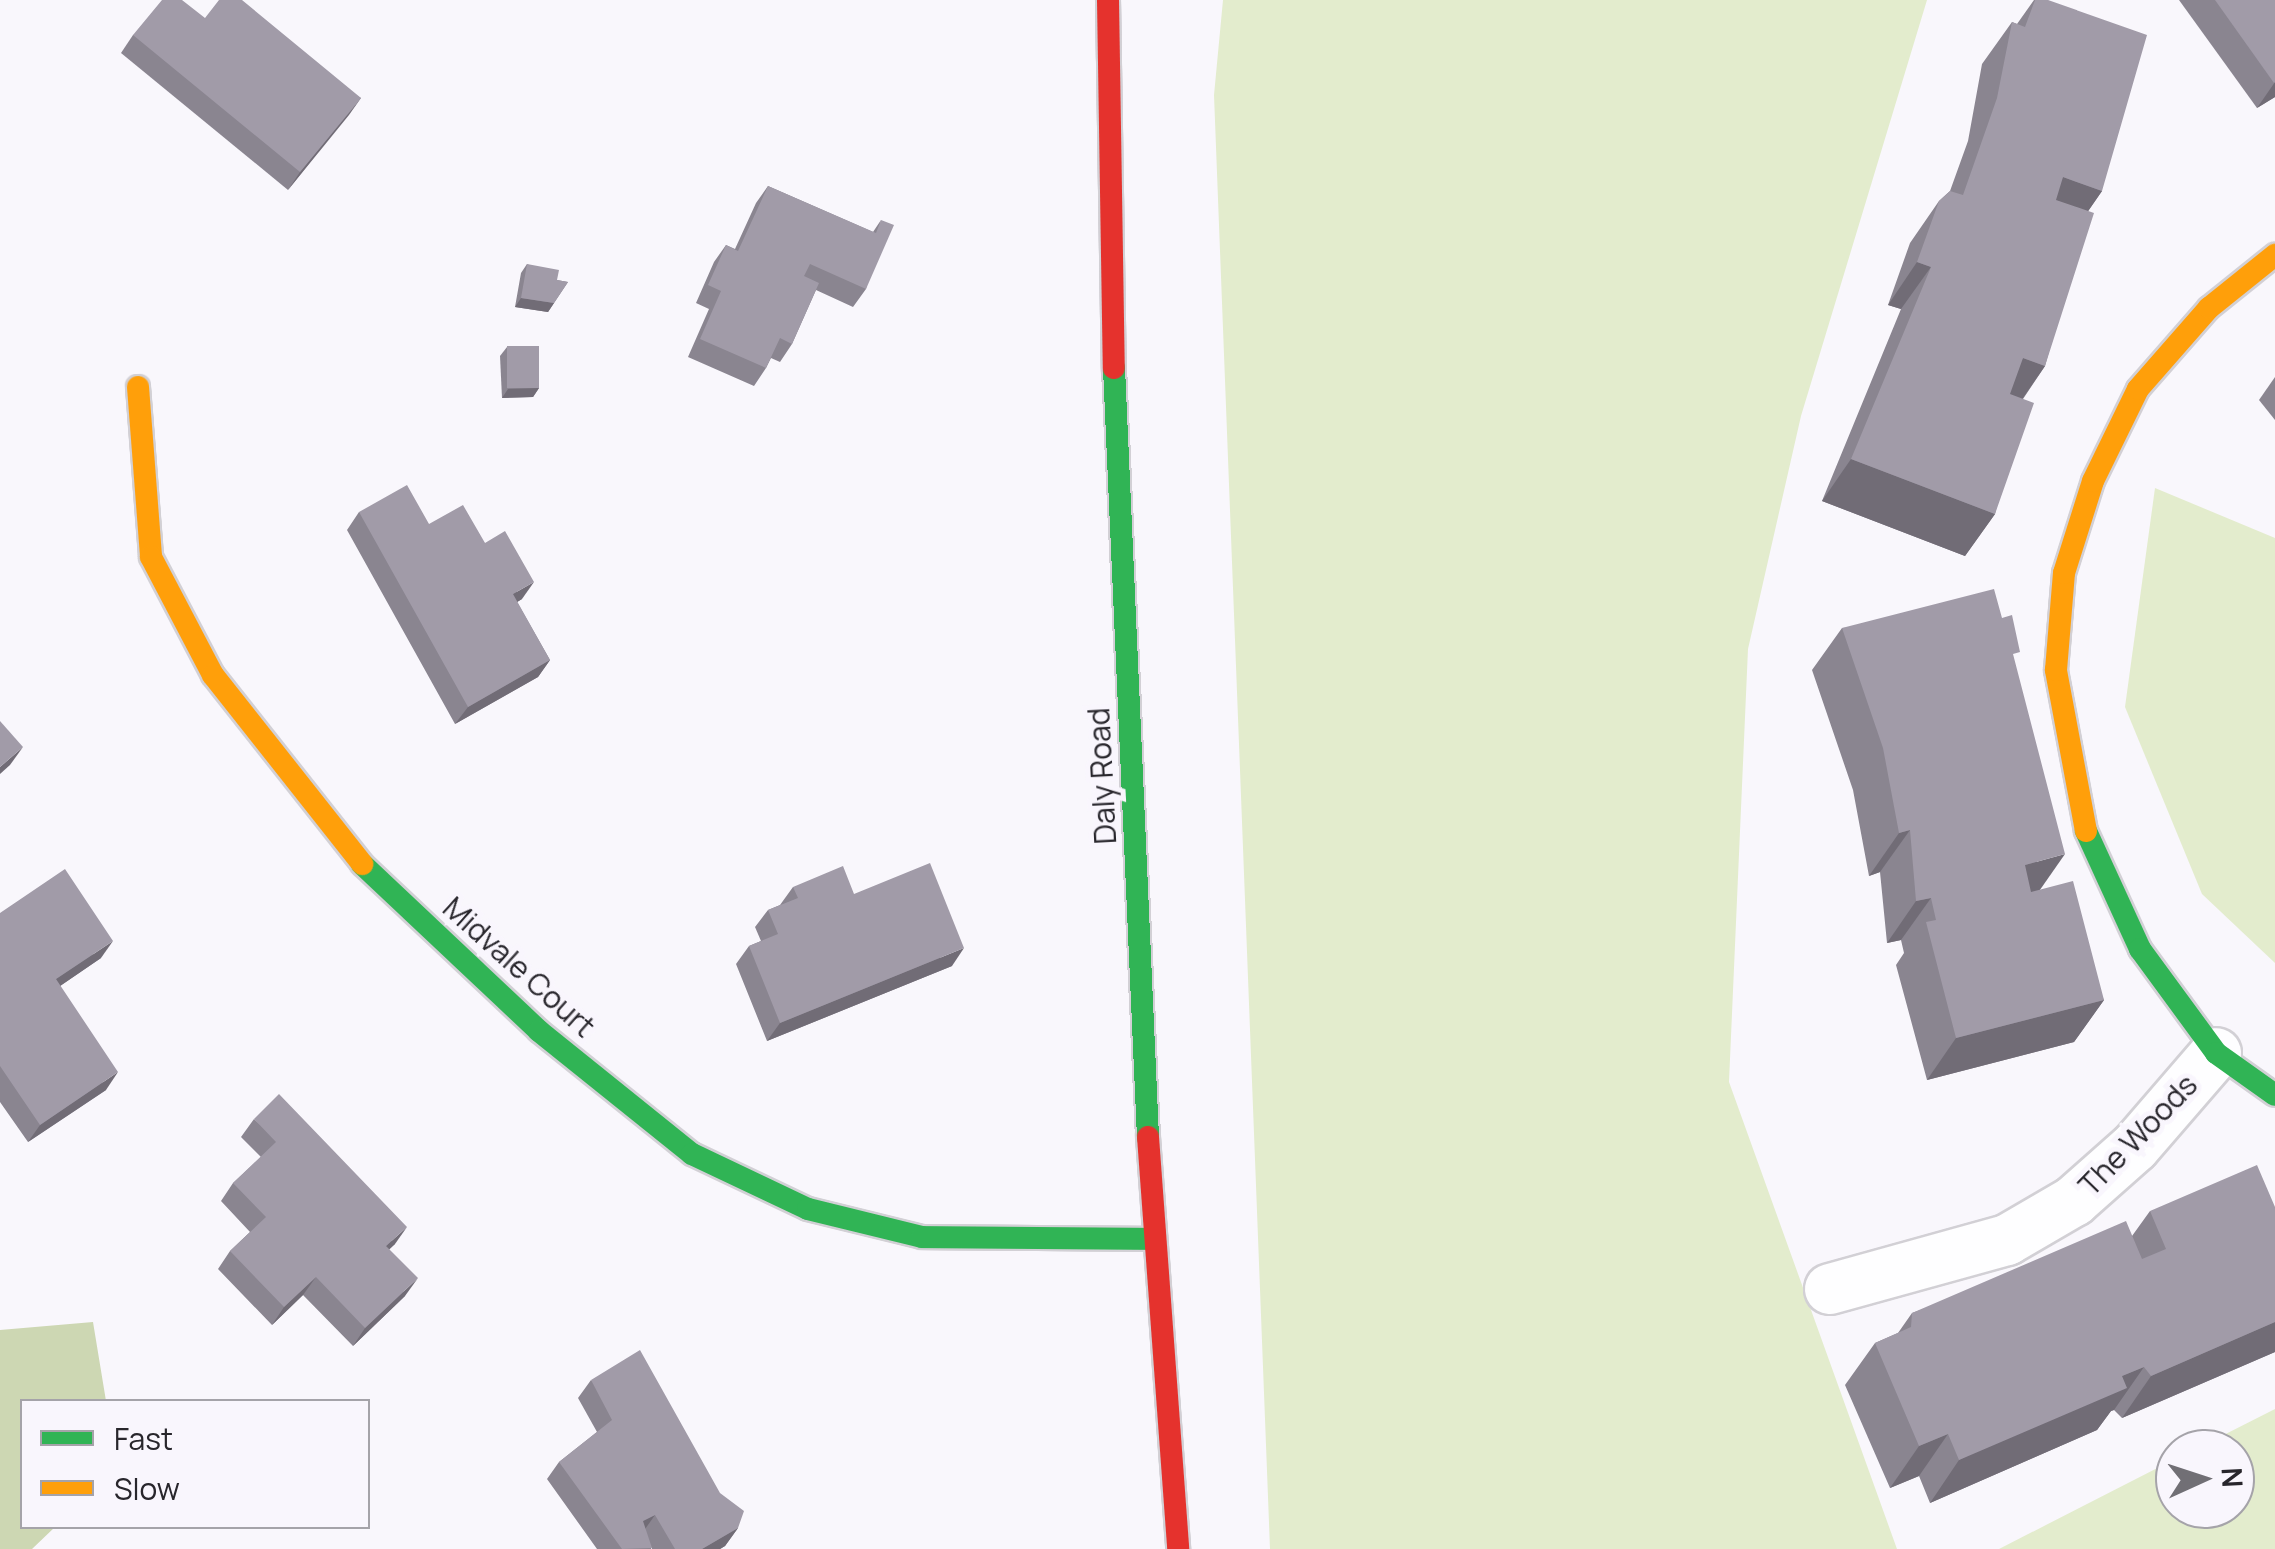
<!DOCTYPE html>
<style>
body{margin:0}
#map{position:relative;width:2275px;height:1549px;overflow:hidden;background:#f9f7fc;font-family:Manrope,sans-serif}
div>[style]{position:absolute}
.green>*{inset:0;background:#e3eccd}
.forest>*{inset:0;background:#cdd7b3}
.roads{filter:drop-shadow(2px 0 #d2d0d5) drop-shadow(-2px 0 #d2d0d5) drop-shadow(0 2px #d2d0d5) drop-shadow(0 -2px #d2d0d5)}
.street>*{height:50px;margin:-25px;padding:0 25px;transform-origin:25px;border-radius:25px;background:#fefeff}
.fast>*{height:22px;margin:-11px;padding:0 11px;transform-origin:11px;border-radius:11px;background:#30b455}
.slow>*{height:22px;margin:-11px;padding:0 11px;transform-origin:11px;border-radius:11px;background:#ff9f0a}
.jam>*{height:22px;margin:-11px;padding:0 11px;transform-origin:11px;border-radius:11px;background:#e5322d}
.wall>*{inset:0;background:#8a8590}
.shaded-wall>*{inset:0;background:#716c76}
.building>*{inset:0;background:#a19ba8;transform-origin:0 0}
span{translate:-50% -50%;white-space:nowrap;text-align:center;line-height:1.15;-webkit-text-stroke:10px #f9f6fd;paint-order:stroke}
.street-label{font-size:30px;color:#28262c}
.legend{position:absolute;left:20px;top:1399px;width:350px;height:130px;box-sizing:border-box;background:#f9f6fd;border:2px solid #a5a3a9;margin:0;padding:12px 18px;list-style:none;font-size:30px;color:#28262c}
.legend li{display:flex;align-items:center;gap:20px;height:50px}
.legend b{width:50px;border:2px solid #a5a3a9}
.north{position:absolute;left:2155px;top:1429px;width:100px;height:100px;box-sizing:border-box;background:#f9f6fd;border:2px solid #a5a3a9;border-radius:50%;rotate:87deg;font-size:28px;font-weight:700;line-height:40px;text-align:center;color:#28262c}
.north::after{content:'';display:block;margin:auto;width:35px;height:45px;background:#716f75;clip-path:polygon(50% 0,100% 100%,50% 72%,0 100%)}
</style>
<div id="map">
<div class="green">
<i style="clip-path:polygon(1223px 0,1927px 0,1801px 416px,1748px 649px,1729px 1082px,1897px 1549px,1270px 1549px,1214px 95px)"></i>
<i style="clip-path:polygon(2155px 488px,2275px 538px,2275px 963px,2202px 894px,2125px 707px)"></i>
<i style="clip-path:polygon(2275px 1409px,2275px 1549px,1999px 1549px,2175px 1459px,2175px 1509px,2235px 1509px,2235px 1449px,2196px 1449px)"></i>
</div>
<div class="forest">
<i style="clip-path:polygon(93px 1322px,106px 1401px,22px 1402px,22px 1526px,55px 1527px,32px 1549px,0 1549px,0 1330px)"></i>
</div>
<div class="roads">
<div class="street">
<i style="left:1830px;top:1289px;width:184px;rotate:-15.5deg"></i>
<i style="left:2007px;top:1240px;width:78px;rotate:-30.2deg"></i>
<i style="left:2074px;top:1201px;width:81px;rotate:-41.5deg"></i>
<i style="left:2135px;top:1147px;width:124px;rotate:-49.2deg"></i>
</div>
<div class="fast">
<i style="left:1114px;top:368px;width:770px;rotate:87.47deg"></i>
<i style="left:2086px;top:831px;width:130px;rotate:65.4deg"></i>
<i style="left:2140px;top:949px;width:129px;rotate:53.8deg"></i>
<i style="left:2216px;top:1053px;width:72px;rotate:35.4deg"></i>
<i style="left:362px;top:864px;width:243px;rotate:43.3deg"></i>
<i style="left:539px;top:1031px;width:196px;rotate:38.8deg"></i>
<i style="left:692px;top:1154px;width:128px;rotate:25.4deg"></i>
<i style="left:808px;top:1209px;width:117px;rotate:13.8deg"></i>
<i style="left:922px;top:1237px;width:231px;rotate:0.5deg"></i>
</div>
<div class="slow">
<i style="left:138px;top:387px;width:170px;rotate:85.6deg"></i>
<i style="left:151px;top:557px;width:133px;rotate:62.3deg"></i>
<i style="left:213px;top:675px;width:241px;rotate:51.7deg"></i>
<i style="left:2086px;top:831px;width:164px;rotate:-100.6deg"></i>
<i style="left:2056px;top:670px;width:97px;rotate:-85.3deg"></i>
<i style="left:2064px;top:573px;width:96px;rotate:-72.5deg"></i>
<i style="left:2093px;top:481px;width:102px;rotate:-63.9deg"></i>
<i style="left:2138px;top:389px;width:108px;rotate:-48.8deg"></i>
<i style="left:2209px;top:308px;width:85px;rotate:-38.8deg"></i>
</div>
<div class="jam">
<i style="left:1108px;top:0;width:368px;rotate:89.1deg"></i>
<i style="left:1148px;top:1137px;width:413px;rotate:85.8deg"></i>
</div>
</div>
<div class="wall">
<i style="clip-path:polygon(2034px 0,2048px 0,2102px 191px,2088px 211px,2045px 366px,2023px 399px,1995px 514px,1965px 556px,1822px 501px,1901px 309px,1888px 305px,1910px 243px,1939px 201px,1950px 191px,1968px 141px,1982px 64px,2012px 22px,2017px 24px)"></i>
<i style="clip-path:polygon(2179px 0,2275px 0,2275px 97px,2257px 108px)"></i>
<i style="clip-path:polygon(205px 18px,361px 98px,288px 190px,121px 53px,133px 35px)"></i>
<i style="clip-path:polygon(768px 186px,873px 232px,881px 220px,866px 289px,853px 307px,816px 290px,792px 344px,780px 362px,771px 358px,766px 368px,754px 386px,688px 357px,709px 309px,696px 303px,714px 262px,726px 245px,735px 249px,756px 203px)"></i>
<i style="clip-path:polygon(527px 264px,557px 280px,568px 282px,548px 312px,515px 307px,521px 273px)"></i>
<i style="clip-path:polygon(507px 347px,539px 388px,533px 397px,502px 398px,500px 356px)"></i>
<i style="clip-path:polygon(2275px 377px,2275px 420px,2259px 400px)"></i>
<i style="clip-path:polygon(359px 512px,429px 524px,485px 543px,522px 599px,517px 602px,550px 660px,538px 677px,455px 724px,347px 530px)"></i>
<i style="clip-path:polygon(2002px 618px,2014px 661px,2040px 890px,2104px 1000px,2074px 1042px,1927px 1080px,1896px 965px,1904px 953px,1901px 940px,1887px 943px,1880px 872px,1869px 876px,1853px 790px,1812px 670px,1842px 628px)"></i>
<i style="clip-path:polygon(793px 887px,854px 894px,952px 966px,767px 1041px,736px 964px,749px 946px,761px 941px,755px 927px,768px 910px,780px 905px)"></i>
<i style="clip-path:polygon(0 913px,101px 958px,60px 986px,106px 1090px,28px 1142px,0 1102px)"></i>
<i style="clip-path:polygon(254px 1119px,395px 1244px,389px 1249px,405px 1296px,353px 1346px,303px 1295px,272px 1325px,218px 1269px,230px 1251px,250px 1232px,221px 1201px,233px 1183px,261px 1157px,241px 1137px)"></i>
<i style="clip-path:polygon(2275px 1207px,2275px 1352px,2122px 1418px,2114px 1410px,2111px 1411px,2097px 1430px,1930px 1503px,1919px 1476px,1890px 1488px,1845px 1385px,1875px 1343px,1898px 1333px,1912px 1313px,2132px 1236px,2150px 1211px)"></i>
<i style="clip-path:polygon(591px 1380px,738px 1528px,725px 1546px,720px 1549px,652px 1549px,651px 1547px,651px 1549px,597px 1549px,547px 1479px,559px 1462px,597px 1432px,578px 1398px)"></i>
</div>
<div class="shaded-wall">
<i style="clip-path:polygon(2275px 82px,2275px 97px,2257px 108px)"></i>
<i style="clip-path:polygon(361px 98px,349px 115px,288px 190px,300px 172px)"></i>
<i style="clip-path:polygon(2063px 177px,2102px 191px,2073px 233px,2034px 220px)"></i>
<i style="clip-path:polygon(1917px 262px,1931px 267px,1901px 309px,1888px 305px)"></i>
<i style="clip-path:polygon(521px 298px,554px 303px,548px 312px,515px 307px)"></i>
<i style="clip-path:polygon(2023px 358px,2045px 366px,2016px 408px,1994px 400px)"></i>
<i style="clip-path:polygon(539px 388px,533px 397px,502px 398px,508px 389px)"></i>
<i style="clip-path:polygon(1851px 459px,1995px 514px,1965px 556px,1822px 501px)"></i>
<i style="clip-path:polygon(534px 582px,522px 599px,501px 612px,513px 594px)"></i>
<i style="clip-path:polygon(550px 660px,538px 677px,455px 724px,468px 707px)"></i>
<i style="clip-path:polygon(23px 747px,10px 765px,0 774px,0 767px)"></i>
<i style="clip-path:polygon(1910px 830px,1880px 872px,1869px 876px,1899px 833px)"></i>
<i style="clip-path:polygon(2065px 854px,2035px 897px,1995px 907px,2025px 865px)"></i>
<i style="clip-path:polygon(1931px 898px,1901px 940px,1887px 943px,1916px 901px)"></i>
<i style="clip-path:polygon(113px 941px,101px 958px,44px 997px,56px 979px)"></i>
<i style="clip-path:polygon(964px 948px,952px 966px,767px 1041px,780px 1023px)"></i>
<i style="clip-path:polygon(2104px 1000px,2074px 1042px,1927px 1080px,1956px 1038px)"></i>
<i style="clip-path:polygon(118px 1072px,106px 1090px,28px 1142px,40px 1125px)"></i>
<i style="clip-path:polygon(407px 1227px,395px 1244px,374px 1264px,386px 1246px)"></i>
<i style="clip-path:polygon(316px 1277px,303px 1295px,272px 1325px,284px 1307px)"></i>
<i style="clip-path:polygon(418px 1278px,405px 1296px,353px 1346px,365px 1328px)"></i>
<i style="clip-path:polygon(2275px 1322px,2275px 1352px,2122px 1418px,2151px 1376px)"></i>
<i style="clip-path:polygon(2144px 1367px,2114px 1410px,2111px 1411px,2097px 1430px,1930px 1503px,1959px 1460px,2122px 1376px)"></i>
<i style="clip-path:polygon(1948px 1434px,1919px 1476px,1890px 1488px,1919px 1446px)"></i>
<i style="clip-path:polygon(655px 1515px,643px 1532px,643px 1521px)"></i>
<i style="clip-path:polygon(738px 1528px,725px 1546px,720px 1549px,702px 1549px)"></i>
</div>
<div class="building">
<i style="clip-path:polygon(162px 0,182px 0,205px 18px,219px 0,242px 0,361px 98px,300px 172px,133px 35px)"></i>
<i style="clip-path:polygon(2035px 0,2048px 0,2147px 35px,2102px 191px,2063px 177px,2056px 200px,2094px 213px,2045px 366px,2023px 358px,2010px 394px,2034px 403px,1995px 514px,1851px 459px,1931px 267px,1917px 262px,1939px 201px,1950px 191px,1963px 195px,1997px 98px,2012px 22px,2025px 27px)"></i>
<i style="clip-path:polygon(2215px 0,2275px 0,2275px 82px,2274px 83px)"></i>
<i style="clip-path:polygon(768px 186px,876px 233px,881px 220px,894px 225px,866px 289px,810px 264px,804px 276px,819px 283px,792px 344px,780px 338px,766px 368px,700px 339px,721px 291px,708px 285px,726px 245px,738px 251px)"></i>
<i style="clip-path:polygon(527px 264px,559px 270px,557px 280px,568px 282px,554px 303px,521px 298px)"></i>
<i style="left:539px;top:346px;width:42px;height:32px;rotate:90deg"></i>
<i style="clip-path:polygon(407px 485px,429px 524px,463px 505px,485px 543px,505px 531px,534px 582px,513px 594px,550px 660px,468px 707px,359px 512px)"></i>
<i style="clip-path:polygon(1994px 589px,2002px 618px,2012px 615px,2020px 652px,2013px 654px,2065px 854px,2025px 865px,2031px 892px,2073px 881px,2104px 1000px,1956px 1038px,1926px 922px,1936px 920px,1931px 898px,1916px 901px,1910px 830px,1899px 833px,1883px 748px,1842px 628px)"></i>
<i style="clip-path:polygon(0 721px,23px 747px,0 767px)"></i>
<i style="clip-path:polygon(930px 863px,964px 948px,780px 1023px,749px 946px,778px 934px,768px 910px,798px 898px,793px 887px,843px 866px,854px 894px)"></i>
<i style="clip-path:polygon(65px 869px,113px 941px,56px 979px,118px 1072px,40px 1125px,0 1066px,0 913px)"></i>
<i style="clip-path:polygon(279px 1094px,407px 1227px,386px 1246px,418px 1278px,365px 1328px,316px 1277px,284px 1307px,230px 1251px,266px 1217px,233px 1183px,276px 1142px,254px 1119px)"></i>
<i style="clip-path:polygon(2257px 1165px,2275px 1207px,2275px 1322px,2151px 1376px,2144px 1367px,2122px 1376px,2127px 1388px,1959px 1460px,1948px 1434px,1919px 1446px,1875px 1343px,1911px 1327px,1912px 1313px,2126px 1221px,2142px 1259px,2166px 1249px,2150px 1211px)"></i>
<i style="clip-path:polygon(640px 1350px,720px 1493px,744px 1511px,738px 1528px,702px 1549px,675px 1549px,655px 1515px,643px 1521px,652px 1548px,622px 1549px,559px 1462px,612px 1420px,591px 1380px)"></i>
</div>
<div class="street-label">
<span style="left:1102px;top:776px;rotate:-93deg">Daly Road</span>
<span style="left:519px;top:967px;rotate:42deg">Midvale Court</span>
<span style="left:2138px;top:1135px;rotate:-46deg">The Woods</span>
</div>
<ul class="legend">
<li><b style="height:12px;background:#30b455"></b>Fast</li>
<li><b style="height:12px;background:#ff9f0a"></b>Slow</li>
</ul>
<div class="north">N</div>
</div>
